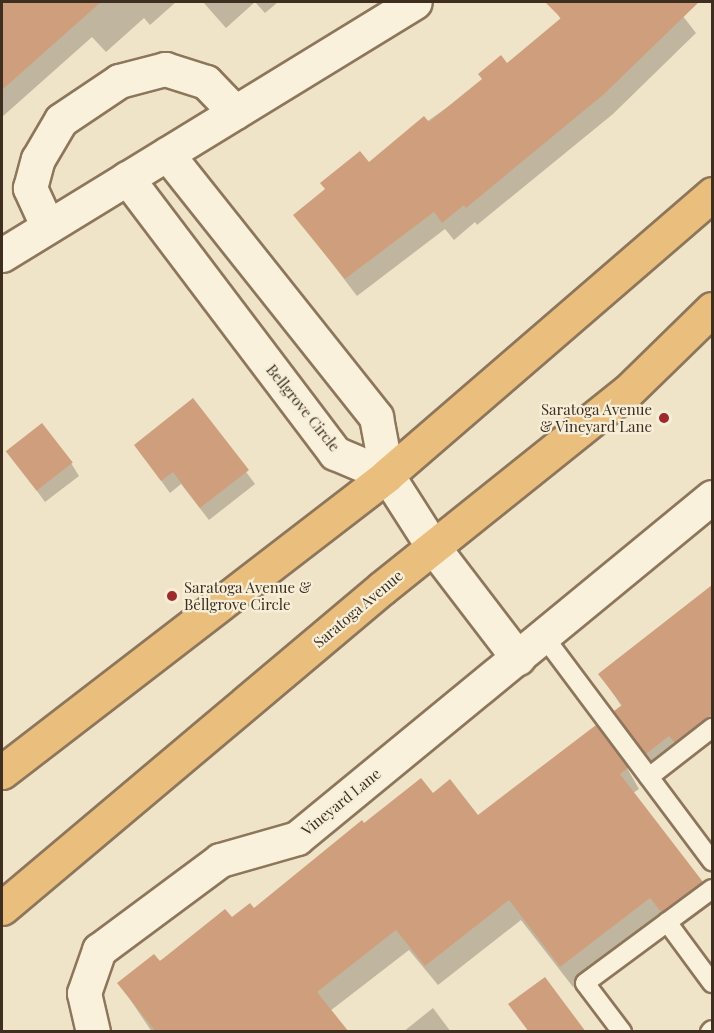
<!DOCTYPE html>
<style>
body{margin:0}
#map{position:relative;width:714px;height:1033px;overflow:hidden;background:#f0e4c8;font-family:"Playfair Display",serif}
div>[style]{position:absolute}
.shadow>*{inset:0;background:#0003}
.building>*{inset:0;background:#cf9f7d;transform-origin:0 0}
.roads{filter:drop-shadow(2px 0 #8d765c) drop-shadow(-2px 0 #8d765c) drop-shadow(0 2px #8d765c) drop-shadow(0 -2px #8d765c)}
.service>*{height:18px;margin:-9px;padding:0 9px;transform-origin:9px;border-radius:9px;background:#faf1dc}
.minor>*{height:33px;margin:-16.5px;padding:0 16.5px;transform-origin:16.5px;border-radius:16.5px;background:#faf1dc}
.trunk>*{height:33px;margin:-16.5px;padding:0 16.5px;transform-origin:16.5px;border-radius:16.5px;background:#eabe7c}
.dots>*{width:16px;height:16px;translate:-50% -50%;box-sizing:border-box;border:3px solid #f7eed8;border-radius:50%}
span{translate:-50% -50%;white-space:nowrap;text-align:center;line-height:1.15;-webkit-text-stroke:4.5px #f7eed8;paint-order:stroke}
.street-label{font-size:15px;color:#3d2e20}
.poi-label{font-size:15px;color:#3d2e20}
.right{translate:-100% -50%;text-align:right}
.left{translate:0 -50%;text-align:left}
.frame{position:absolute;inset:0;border:3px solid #3d2e20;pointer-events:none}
</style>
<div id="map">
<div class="shadow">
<i style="clip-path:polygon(2px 2px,176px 2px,150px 25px,144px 18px,106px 52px,92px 37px,2px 117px)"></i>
<i style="clip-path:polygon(203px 2px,278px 2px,265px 13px,255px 2px,226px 28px)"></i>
<i style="clip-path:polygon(565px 2px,672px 2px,696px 33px,613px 114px,477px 225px,475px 222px,454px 240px,445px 229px,357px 296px,295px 215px,507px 65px,561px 20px,556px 11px)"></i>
<i style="clip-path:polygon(193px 400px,255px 484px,209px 520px,181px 484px,170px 493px,136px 446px)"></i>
<i style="clip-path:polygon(8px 451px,71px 463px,79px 476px,45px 502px)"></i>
<i style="clip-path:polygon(700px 596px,712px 612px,712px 740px,686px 760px,681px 754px,657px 771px,626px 730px,616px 712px,622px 707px,600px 674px)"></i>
<i style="clip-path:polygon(627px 768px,639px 789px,633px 793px,702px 882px,712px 904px,674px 932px,663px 918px,573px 987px,521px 920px,438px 985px,409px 950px,330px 1011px,345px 1032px,152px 1032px,119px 983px,254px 910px,364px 825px,433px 795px,477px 817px)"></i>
<i style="clip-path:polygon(433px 1008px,451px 1032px,403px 1032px)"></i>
</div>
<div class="building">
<i style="clip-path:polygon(2px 2px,101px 2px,2px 90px)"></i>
<i style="clip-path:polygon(545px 2px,699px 2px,603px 95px,466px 208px,464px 205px,442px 223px,434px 212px,345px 279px,293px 215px,325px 189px,320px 183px,360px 151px,369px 162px,424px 116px,429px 122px,482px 79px,478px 74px,501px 55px,507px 63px,561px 18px)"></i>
<i style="clip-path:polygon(193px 398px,249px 470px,200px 508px,173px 472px,161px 481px,134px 445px)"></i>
<i style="left:42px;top:423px;width:50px;height:46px;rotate:52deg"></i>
<i style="clip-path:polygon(712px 585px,712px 714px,675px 743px,669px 736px,646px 754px,614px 711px,622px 705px,598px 674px)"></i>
<i style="clip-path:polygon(596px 725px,628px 768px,620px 774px,703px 882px,661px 912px,650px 898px,560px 967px,509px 900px,425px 966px,396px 930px,317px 992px,349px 1032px,156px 1032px,117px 983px,154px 954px,160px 961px,225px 909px,232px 917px,250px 903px,254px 908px,362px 820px,364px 823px,421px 778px,433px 793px,450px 779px,478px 815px)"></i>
<i style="clip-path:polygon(545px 977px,586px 1032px,529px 1032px,508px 1004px)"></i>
</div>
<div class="roads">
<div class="service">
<i style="left:545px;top:638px;width:279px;rotate:53.2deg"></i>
<i style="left:649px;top:777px;width:80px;rotate:-37.9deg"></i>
<i style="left:667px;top:922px;width:76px;rotate:53.6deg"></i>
<i style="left:622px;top:1032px;width:61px;rotate:-127.1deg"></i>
<i style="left:585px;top:983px;width:158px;rotate:-36.5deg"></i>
<i style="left:710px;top:1032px;width:3px;rotate:-45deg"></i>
</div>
<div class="minor">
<i style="left:167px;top:154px;width:336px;rotate:51.5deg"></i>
<i style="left:376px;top:417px;width:59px;rotate:79.3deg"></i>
<i style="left:387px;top:475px;width:85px;rotate:57.4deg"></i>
<i style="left:433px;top:547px;width:140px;rotate:52.6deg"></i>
<i style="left:127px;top:178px;width:345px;rotate:52.9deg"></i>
<i style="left:335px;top:453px;width:56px;rotate:22.9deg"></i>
<i style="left:47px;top:225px;width:41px;rotate:-114.7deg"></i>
<i style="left:30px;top:188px;width:30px;rotate:-75deg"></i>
<i style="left:38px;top:159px;width:45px;rotate:-59.5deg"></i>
<i style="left:61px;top:120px;width:70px;rotate:-33.9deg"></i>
<i style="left:119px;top:81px;width:48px;rotate:-14.6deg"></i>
<i style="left:165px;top:69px;width:43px;rotate:17.6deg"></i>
<i style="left:206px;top:82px;width:42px;rotate:46deg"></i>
<i style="left:2px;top:255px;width:484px;rotate:-31.5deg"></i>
<i style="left:93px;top:1032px;width:40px;rotate:-103deg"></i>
<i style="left:84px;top:993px;width:46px;rotate:-70.8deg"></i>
<i style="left:99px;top:950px;width:151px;rotate:-36.6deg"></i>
<i style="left:220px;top:860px;width:80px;rotate:-15.9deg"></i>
<i style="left:297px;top:838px;width:537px;rotate:-39.41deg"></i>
</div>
<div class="trunk">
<i style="left:2px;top:772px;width:486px;rotate:-37.6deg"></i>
<i style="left:387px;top:475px;width:430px;rotate:-40.8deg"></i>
<i style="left:2px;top:908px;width:497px;rotate:-40.1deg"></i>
<i style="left:382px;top:588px;width:314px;rotate:-38.7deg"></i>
<i style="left:627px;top:392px;width:119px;rotate:-44.3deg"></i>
</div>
</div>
<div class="dots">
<i style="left:664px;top:418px;background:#9e2a2b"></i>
<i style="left:172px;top:596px;background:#9e2a2b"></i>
</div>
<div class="street-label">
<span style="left:303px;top:408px;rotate:51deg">Bellgrove Circle</span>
<span style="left:358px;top:609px;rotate:-40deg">Saratoga Avenue</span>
<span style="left:341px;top:802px;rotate:-39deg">Vineyard Lane</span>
</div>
<div class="poi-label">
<span class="right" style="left:652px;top:418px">Saratoga Avenue<br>&amp; Vineyard Lane</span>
<span class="left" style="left:184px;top:596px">Saratoga Avenue &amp;<br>Bellgrove Circle</span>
</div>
<div class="frame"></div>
</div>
